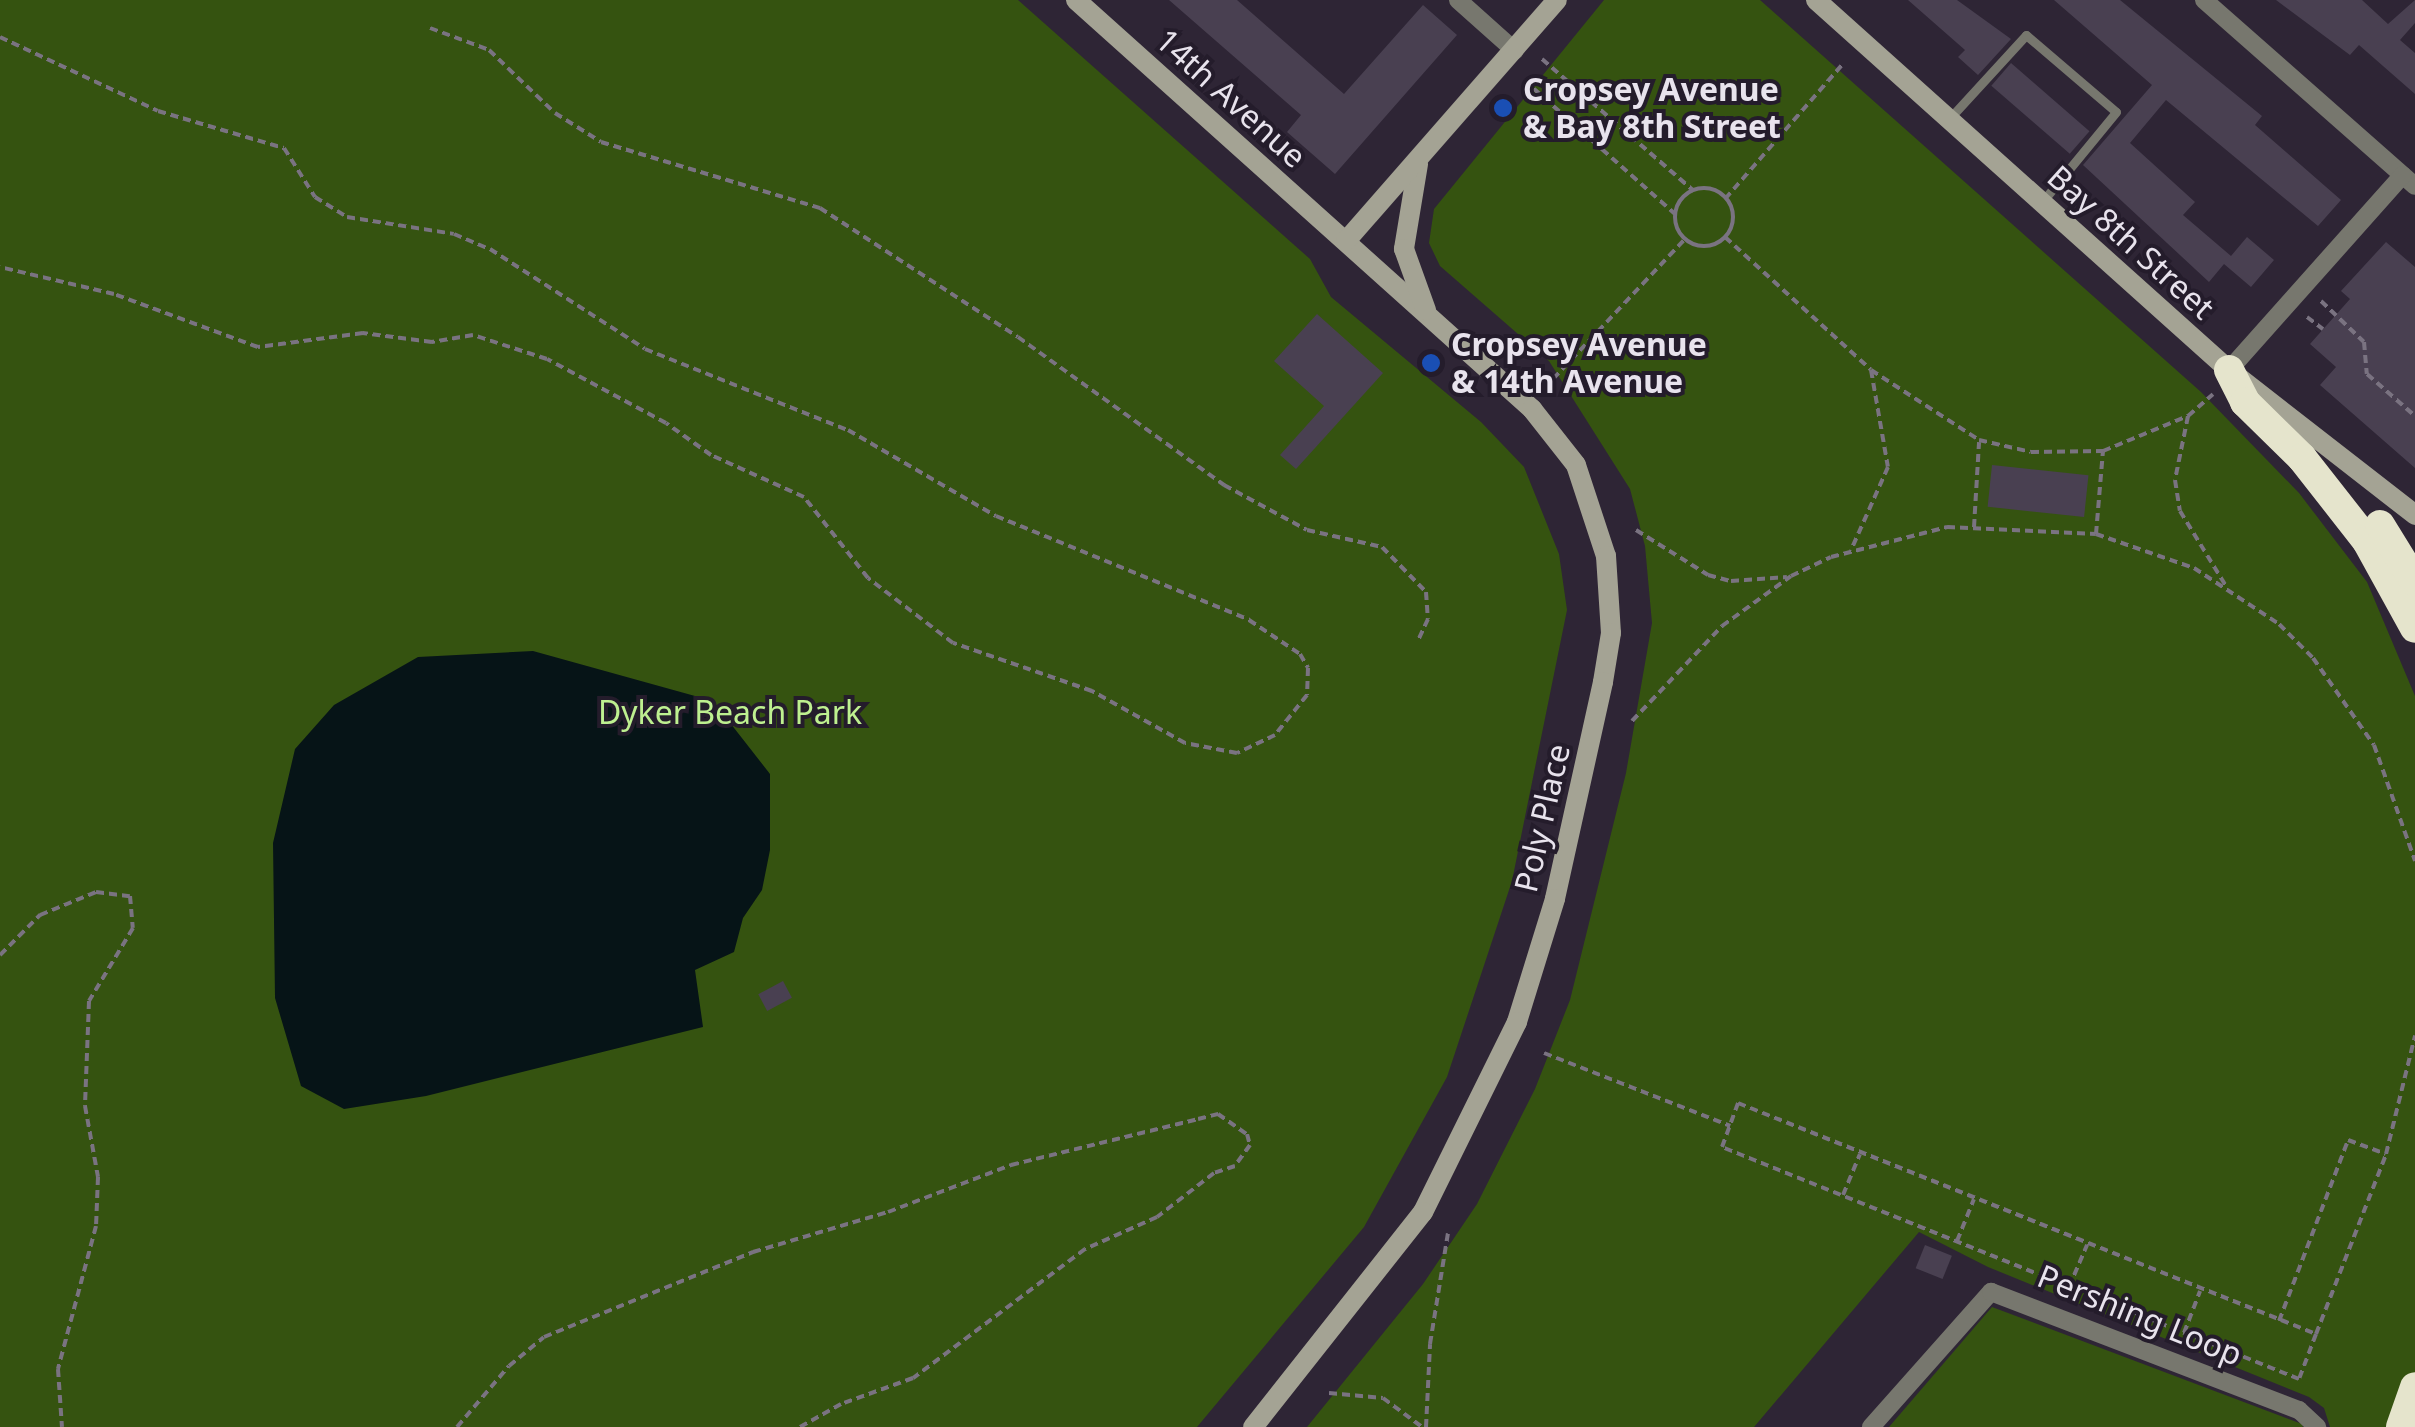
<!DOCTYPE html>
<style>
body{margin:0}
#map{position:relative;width:2415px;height:1427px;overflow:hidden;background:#2e2535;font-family:"Noto Sans",sans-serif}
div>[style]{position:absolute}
.green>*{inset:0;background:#355310}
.water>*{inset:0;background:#061417}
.building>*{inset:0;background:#494051;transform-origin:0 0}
.path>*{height:4px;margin-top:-2px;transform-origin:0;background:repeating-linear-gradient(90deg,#7a7381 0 8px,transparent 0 13px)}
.path>.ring{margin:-2px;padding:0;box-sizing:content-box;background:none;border:4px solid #7a7381;border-radius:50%}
.service>*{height:9px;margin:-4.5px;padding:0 4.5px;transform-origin:4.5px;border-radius:4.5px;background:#77776e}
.minor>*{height:18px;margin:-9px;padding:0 9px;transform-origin:9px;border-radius:9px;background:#77776e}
.secondary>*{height:20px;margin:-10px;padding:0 10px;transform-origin:10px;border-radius:10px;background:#a4a394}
.motorway>*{height:30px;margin:-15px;padding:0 15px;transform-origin:15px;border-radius:15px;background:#e5e4cc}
.dots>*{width:28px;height:28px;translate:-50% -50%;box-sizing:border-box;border:5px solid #241c2b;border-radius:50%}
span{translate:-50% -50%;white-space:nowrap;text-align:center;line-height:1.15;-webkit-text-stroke:8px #241c2b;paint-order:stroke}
.poi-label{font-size:32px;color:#e8e3ed;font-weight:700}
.left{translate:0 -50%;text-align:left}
.street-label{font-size:32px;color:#e8e3ed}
.park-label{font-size:32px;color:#bef090}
</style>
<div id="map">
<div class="green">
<i style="clip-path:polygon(0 0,1018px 0,1310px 259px,1331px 297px,1481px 422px,1524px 467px,1559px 554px,1567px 610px,1512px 881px,1447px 1077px,1364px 1227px,1197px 1427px,0 1427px)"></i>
<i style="clip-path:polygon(1604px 0,1760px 0,2201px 392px,2299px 493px,2367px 582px,2415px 696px,2415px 1427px,2330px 1427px,2324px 1408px,2309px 1397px,1988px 1267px,1919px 1232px,1754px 1427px,1307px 1427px,1423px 1284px,1477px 1204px,1535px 1089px,1570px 1000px,1626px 773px,1652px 623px,1645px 546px,1630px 489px,1549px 361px,1440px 266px,1429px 243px,1434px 209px)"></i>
<i style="clip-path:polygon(1992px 1307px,2302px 1424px,2303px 1427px,1889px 1427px)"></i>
</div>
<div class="water">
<i style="clip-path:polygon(533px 651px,713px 701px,770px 774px,770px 850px,762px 890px,743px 918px,734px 952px,695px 970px,703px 1027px,426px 1096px,344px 1109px,301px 1086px,275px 998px,273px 843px,295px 749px,334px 705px,418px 657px)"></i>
</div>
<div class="building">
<i style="clip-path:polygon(1169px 0,1237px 0,1344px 94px,1423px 5px,1457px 35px,1335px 174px,1287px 132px,1301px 115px)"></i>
<i style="clip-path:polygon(1908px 0,1957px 0,2011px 39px,1978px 75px,1958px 57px,1965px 50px)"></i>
<i style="clip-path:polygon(2054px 0,2120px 0,2262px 116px,2255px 125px,2341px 200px,2318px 226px,2166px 100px,2130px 143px,2195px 202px,2183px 215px,2231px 256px,2247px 237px,2274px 260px,2251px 287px,2224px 264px,2209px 282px,2083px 165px,2152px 85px)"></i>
<i style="clip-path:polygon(2276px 0,2362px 0,2388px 24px,2415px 0,2415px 23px,2400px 40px,2415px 53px,2415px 94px,2359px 45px,2350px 55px)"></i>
<i style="left:2011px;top:63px;width:104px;height:30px;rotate:41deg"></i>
<i style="clip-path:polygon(2386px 242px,2415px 267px,2415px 468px,2320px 385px,2336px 367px,2310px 344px,2350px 299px,2341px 291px)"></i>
<i style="clip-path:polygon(1317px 314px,1383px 373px,1296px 469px,1280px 455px,1324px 406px,1274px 361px)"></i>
<i style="left:1992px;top:465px;width:97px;height:42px;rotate:6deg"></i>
<i style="left:783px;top:981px;width:19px;height:28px;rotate:62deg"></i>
<i style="left:1925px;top:1245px;width:29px;height:25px;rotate:22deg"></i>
</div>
<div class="path">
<i style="left:430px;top:28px;width:63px;rotate:20.4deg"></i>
<i style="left:489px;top:50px;width:91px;rotate:43.7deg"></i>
<i style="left:555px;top:113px;width:54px;rotate:32.2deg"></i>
<i style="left:601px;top:142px;width:229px;rotate:16.8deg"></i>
<i style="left:820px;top:208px;width:236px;rotate:33.1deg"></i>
<i style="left:1018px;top:337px;width:254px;rotate:35.7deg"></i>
<i style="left:1224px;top:485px;width:94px;rotate:28.5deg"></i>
<i style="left:1307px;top:530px;width:77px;rotate:12.8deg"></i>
<i style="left:1382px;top:547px;width:63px;rotate:45.6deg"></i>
<i style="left:1426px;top:592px;width:27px;rotate:86deg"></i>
<i style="left:1428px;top:619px;width:23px;rotate:115deg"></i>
<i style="left:0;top:37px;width:174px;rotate:25.1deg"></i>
<i style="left:158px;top:111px;width:131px;rotate:16.4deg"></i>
<i style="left:284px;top:148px;width:58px;rotate:57.7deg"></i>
<i style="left:315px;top:197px;width:38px;rotate:32deg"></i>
<i style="left:347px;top:217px;width:108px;rotate:9deg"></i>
<i style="left:454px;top:234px;width:39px;rotate:23deg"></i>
<i style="left:490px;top:249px;width:184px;rotate:32.8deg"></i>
<i style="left:645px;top:349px;width:219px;rotate:21.8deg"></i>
<i style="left:848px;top:430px;width:171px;rotate:30.2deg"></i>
<i style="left:996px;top:516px;width:274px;rotate:22.3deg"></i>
<i style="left:1249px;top:620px;width:61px;rotate:33.7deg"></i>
<i style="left:1300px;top:654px;width:16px;rotate:60deg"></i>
<i style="left:1308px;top:668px;width:27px;rotate:92deg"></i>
<i style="left:1307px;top:695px;width:51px;rotate:128.7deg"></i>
<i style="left:1275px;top:735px;width:42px;rotate:154.7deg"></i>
<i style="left:1237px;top:753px;width:53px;rotate:-169.1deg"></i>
<i style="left:1185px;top:743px;width:107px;rotate:-150.8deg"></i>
<i style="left:1092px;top:691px;width:147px;rotate:-160.9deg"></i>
<i style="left:953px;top:643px;width:107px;rotate:-142.6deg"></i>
<i style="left:868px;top:578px;width:103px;rotate:-128.3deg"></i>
<i style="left:804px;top:497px;width:102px;rotate:-155.7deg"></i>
<i style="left:711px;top:455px;width:55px;rotate:-144.6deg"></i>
<i style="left:666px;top:423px;width:135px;rotate:-151.7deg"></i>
<i style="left:547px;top:359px;width:78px;rotate:-162deg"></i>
<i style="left:473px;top:335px;width:42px;rotate:170.3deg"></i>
<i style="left:432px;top:342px;width:70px;rotate:-172.6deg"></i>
<i style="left:363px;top:333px;width:106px;rotate:172.4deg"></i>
<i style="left:258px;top:347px;width:153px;rotate:-159.8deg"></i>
<i style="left:114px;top:294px;width:117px;rotate:-166.7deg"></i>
<i style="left:1542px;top:59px;width:201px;rotate:41deg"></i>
<i style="left:1524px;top:80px;width:202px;rotate:41.6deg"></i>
<i class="ring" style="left:1675px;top:188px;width:54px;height:54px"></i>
<i style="left:1725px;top:199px;width:178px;rotate:-48.9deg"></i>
<i style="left:1725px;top:237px;width:197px;rotate:42.3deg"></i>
<i style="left:1871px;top:370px;width:98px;rotate:80.1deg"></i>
<i style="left:1888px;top:467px;width:91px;rotate:114deg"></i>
<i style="left:2321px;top:301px;width:59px;rotate:43.6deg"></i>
<i style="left:2364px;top:342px;width:32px;rotate:85deg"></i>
<i style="left:2367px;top:374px;width:64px;rotate:41.2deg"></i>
<i style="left:2307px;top:317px;width:20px;rotate:37deg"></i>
<i style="left:1871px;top:370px;width:129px;rotate:32.9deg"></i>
<i style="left:1979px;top:440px;width:53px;rotate:13deg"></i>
<i style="left:2031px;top:452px;width:72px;rotate:-0.8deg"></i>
<i style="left:2103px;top:451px;width:92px;rotate:-22.4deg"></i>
<i style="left:2188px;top:416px;width:33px;rotate:-41deg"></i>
<i style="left:1553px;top:379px;width:192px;rotate:-46.7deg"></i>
<i style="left:2188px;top:416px;width:65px;rotate:101.5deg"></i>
<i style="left:2175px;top:480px;width:31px;rotate:81deg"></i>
<i style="left:2180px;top:511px;width:88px;rotate:58.5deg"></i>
<i style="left:1974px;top:527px;width:85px;rotate:-86.6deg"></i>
<i style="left:1636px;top:530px;width:85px;rotate:32deg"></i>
<i style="left:1708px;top:575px;width:24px;rotate:15deg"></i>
<i style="left:1731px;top:581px;width:56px;rotate:-4.1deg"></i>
<i style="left:2096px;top:534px;width:83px;rotate:-85.2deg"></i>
<i style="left:1632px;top:721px;width:131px;rotate:-46.5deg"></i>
<i style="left:1722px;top:626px;width:85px;rotate:-35.9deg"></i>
<i style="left:1791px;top:576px;width:44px;rotate:-25.4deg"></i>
<i style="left:1831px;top:557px;width:120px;rotate:-14.5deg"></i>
<i style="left:1947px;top:527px;width:149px;rotate:2.7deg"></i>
<i style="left:2096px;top:534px;width:104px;rotate:19.1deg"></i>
<i style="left:2194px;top:568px;width:102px;rotate:33.4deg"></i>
<i style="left:2279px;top:624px;width:48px;rotate:45deg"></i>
<i style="left:2313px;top:658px;width:106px;rotate:55deg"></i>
<i style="left:2374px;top:745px;width:123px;rotate:70.5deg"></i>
<i style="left:0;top:955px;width:57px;rotate:-45deg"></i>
<i style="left:40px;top:915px;width:61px;rotate:-22.3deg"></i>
<i style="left:96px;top:892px;width:34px;rotate:7deg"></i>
<i style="left:130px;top:896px;width:32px;rotate:85deg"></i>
<i style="left:133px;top:928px;width:85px;rotate:121.1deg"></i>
<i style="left:89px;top:1001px;width:105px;rotate:92.2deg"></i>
<i style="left:85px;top:1106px;width:72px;rotate:79.6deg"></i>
<i style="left:98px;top:1177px;width:49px;rotate:92.3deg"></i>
<i style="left:96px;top:1226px;width:148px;rotate:104.9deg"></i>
<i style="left:58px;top:1369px;width:58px;rotate:86.1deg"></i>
<i style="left:1544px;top:1053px;width:200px;rotate:21.4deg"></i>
<i style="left:1843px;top:1195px;width:44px;rotate:-67.5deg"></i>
<i style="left:1957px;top:1241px;width:45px;rotate:-68deg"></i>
<i style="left:2069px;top:1287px;width:46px;rotate:-66.8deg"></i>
<i style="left:2279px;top:1321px;width:194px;rotate:-69.1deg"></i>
<i style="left:2348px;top:1140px;width:40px;rotate:20.2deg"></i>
<i style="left:2184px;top:1333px;width:45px;rotate:-69.1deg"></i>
<i style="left:2316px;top:1334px;width:48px;rotate:110.7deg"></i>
<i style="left:2299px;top:1379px;width:622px;rotate:-158.1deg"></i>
<i style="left:1722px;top:1147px;width:47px;rotate:-70deg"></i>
<i style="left:1738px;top:1103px;width:622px;rotate:21.78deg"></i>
<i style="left:2316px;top:1334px;width:193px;rotate:-68.7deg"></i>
<i style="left:2386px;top:1154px;width:122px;rotate:-76.2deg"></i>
<i style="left:1329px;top:1393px;width:54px;rotate:5.3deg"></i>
<i style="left:1383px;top:1398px;width:49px;rotate:36.6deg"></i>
<i style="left:457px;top:1427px;width:80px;rotate:-49.6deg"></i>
<i style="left:509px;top:1366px;width:45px;rotate:-39.6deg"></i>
<i style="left:544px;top:1337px;width:226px;rotate:-22.1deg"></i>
<i style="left:753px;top:1252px;width:141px;rotate:-16.5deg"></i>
<i style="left:888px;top:1212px;width:132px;rotate:-20.9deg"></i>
<i style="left:1011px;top:1165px;width:193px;rotate:-13.8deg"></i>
<i style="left:1198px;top:1119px;width:21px;rotate:-14deg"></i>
<i style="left:1218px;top:1114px;width:35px;rotate:35deg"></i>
<i style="left:1247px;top:1134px;width:11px;rotate:75deg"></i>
<i style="left:1250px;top:1145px;width:26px;rotate:126deg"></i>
<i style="left:1235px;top:1166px;width:22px;rotate:162deg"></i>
<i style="left:1214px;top:1173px;width:72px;rotate:142.3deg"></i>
<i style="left:1157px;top:1217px;width:79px;rotate:156deg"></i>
<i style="left:1085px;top:1249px;width:215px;rotate:143.1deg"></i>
<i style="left:913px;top:1378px;width:77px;rotate:160.1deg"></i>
<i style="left:841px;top:1404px;width:47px;rotate:150.7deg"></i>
<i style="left:1426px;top:1427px;width:83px;rotate:-87.2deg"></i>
<i style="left:1430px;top:1344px;width:112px;rotate:-80.8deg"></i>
</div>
<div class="service">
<i style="left:1949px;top:119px;width:114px;rotate:-47.5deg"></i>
<i style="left:2026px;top:35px;width:118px;rotate:40.5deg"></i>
<i style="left:2116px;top:112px;width:117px;rotate:129.4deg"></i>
</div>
<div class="minor">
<i style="left:1458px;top:0;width:76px;rotate:41.8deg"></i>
<i style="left:2204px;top:0;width:281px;rotate:41.4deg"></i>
<i style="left:2229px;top:370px;width:261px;rotate:-48.3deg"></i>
<i style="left:1871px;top:1427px;width:181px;rotate:-48.4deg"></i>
<i style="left:1991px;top:1292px;width:330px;rotate:21deg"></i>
<i style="left:2299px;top:1410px;width:25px;rotate:43deg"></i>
</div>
<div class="secondary">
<i style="left:1076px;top:0;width:613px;rotate:41.89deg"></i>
<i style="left:1532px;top:409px;width:71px;rotate:51.8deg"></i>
<i style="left:1576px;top:465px;width:96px;rotate:71.8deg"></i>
<i style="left:1606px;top:556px;width:77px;rotate:86.3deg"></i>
<i style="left:1611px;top:633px;width:50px;rotate:99.3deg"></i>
<i style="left:1603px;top:682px;width:222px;rotate:102.5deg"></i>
<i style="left:1555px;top:899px;width:129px;rotate:107.2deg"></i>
<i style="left:1517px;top:1022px;width:212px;rotate:116.3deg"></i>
<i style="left:1423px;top:1212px;width:274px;rotate:128.3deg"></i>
<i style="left:1816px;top:0;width:554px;rotate:41.86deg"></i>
<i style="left:2229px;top:370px;width:236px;rotate:37.9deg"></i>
<i style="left:1418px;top:164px;width:86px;rotate:99.4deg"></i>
<i style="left:1404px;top:249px;width:65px;rotate:70.2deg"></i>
<i style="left:1346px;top:241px;width:320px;rotate:-48.8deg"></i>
</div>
<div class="motorway">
<i style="left:2229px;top:370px;width:36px;rotate:63deg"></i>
<i style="left:2245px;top:402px;width:80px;rotate:44.5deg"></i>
<i style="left:2302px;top:458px;width:105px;rotate:51.9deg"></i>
<i style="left:2367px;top:541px;width:99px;rotate:61.1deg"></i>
<i style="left:2380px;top:525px;width:67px;rotate:58.4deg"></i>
<i style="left:2401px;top:1427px;width:42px;rotate:-70.7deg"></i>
</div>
<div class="dots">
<i style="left:1503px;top:108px;background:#1a4fb4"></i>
<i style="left:1431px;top:363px;background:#1a4fb4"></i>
</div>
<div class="poi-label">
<span class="left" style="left:1523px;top:108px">Cropsey Avenue<br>&amp; Bay 8th Street</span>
<span class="left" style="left:1451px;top:363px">Cropsey Avenue<br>&amp; 14th Avenue</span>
</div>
<div class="street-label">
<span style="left:1231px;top:98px;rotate:42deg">14th Avenue</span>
<span style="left:2131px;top:242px;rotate:42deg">Bay 8th Street</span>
<span style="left:1542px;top:818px;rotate:-77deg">Poly Place</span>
<span style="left:2140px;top:1315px;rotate:22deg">Pershing Loop</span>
</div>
<div class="park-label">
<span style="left:730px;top:712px">Dyker Beach Park</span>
</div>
</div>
